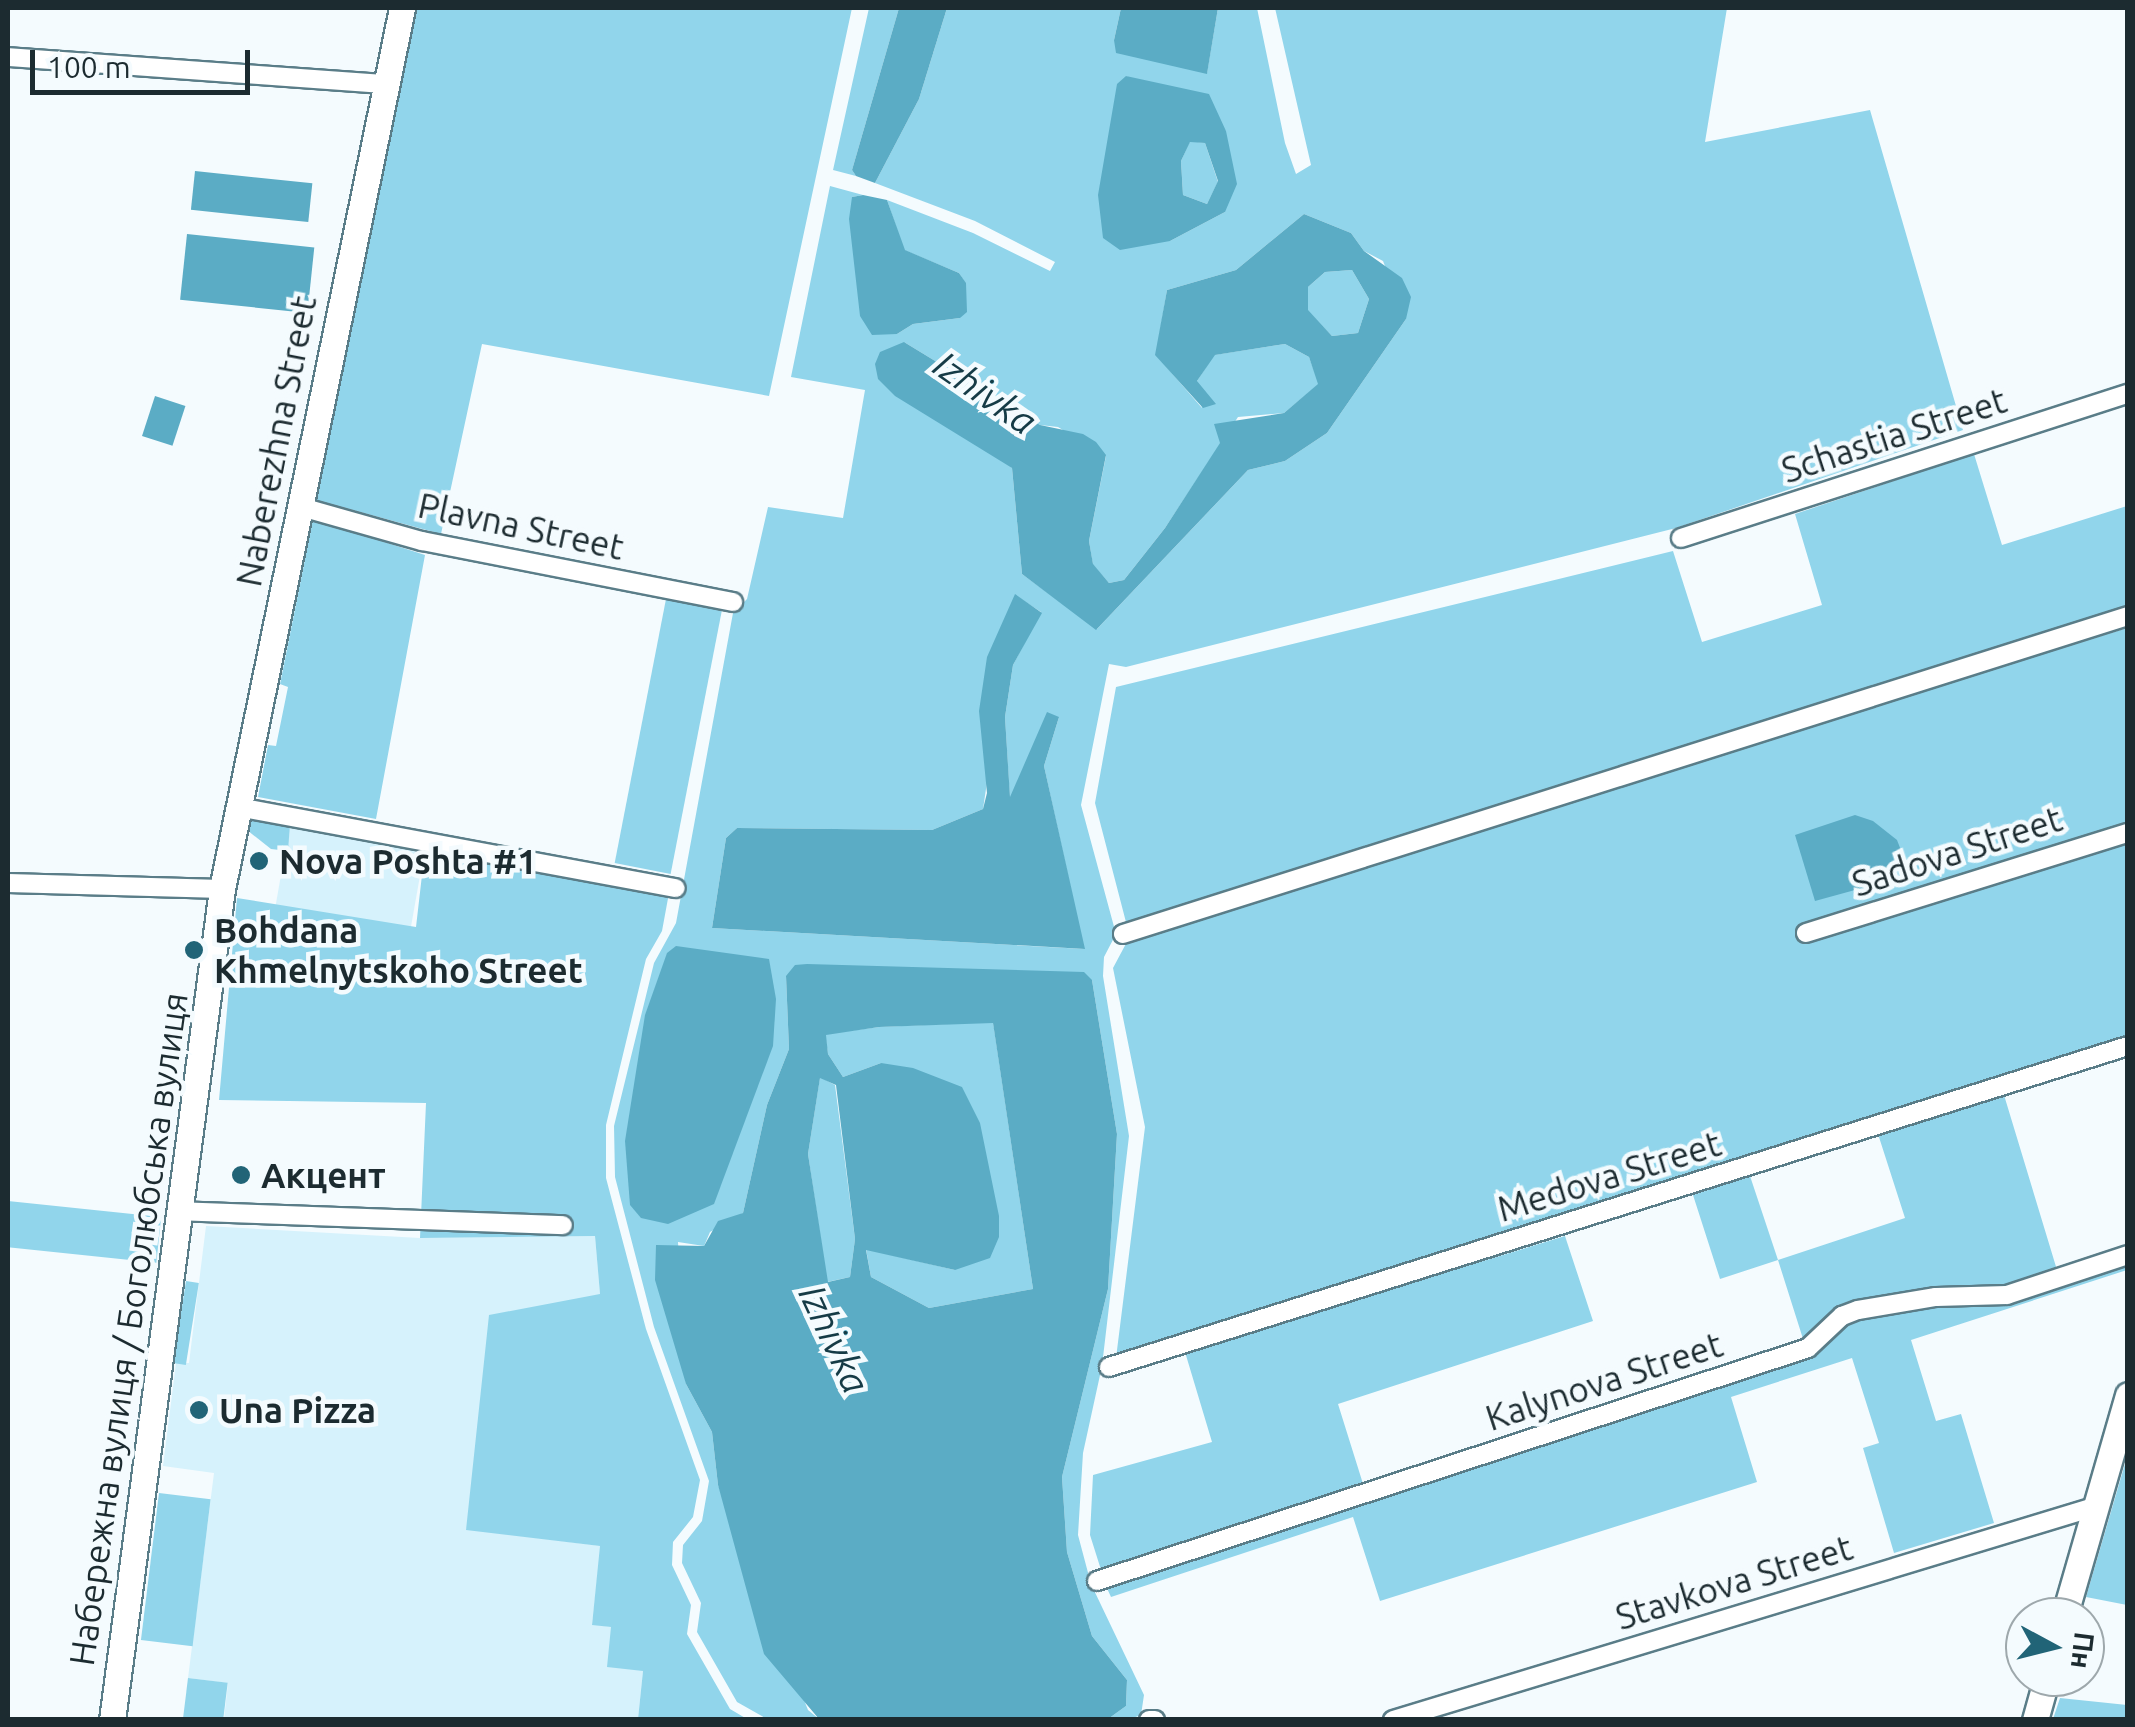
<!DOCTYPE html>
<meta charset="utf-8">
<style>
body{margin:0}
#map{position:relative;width:2135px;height:1727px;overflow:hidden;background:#f4fbfe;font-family:Ubuntu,sans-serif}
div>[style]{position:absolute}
.built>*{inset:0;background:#d6f2fc;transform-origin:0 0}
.green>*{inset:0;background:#91d5eb;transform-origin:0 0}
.water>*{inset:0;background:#5bacc5;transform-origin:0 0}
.roads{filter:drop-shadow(2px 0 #5a7d88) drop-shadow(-2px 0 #5a7d88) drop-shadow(0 2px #5a7d88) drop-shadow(0 -2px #5a7d88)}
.street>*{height:18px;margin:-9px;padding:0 9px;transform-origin:9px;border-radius:9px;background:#fff}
.secondary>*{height:25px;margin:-12.5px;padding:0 12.5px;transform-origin:12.5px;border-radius:12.5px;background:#fff}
.dots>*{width:28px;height:28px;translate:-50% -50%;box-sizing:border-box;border:5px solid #f4fbfe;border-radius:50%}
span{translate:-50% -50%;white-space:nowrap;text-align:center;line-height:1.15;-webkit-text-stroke:9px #f4fbfe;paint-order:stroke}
.street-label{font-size:35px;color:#1c2b30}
.poi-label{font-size:35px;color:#1c2b30;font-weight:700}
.left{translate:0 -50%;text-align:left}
.water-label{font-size:38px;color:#153b46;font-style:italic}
.frame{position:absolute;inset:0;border:10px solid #1c2b30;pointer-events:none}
.north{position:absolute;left:2005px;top:1597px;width:100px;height:100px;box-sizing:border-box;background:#f4fbfe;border:2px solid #9ea8ac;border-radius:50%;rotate:97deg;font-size:28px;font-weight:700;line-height:40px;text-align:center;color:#1c2b30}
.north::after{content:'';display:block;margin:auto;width:35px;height:45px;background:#216477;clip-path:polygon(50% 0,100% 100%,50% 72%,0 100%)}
.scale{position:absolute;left:30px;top:50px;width:220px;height:45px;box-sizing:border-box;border:5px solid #1c2b30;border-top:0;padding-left:12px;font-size:30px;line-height:35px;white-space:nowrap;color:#1c2b30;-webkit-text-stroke:8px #f4fbfe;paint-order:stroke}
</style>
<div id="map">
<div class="built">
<i style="left:290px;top:824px;width:137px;height:83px;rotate:10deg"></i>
<i style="clip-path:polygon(206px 1226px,420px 1238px,595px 1236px,600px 1294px,466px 1529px,601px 1546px,592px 1624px,611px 1627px,643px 1671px,638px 1719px,224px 1719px,228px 1683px,188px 1678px,214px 1473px,163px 1466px,176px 1363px,189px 1363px)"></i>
</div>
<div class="green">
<i style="clip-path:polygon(416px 8px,852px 8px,769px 396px,482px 344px,441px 534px,312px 499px)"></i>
<i style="clip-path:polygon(869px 8px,899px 8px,852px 170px,856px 176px,833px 170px)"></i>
<i style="clip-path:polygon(evenodd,947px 8px,1121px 8px,1114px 40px,1207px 73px,1218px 8px,1257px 8px,1285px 143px,1296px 174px,1311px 165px,1275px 8px,1727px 8px,1705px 142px,1870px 110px,1963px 430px,1676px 528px,1126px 667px,1109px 664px,1081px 805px,1116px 934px,1104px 957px,1103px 976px,1129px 1136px,1102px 1366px,1083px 1453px,1078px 1535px,1091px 1584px,1144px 1695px,1141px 1715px,1130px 1719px,1108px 1719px,1126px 1706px,1127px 1680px,1092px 1636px,1067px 1552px,1062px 1477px,1108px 1289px,1117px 1134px,1092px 980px,786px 976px,789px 1049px,767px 1105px,743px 1213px,710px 1232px,704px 1246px,678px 1242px,686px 1384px,712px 1432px,718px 1485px,808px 1710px,819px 1719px,767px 1719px,737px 1702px,697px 1632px,701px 1603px,682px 1563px,683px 1545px,702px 1521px,709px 1481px,654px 1327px,615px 1177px,614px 1126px,654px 963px,676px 923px,733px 613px,747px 599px,768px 507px,843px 518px,865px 390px,791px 377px,830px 186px,863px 195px,852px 197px,897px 334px,913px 324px,960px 318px,966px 284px,959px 273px,904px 250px,887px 200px,973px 233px,1050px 271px,1055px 262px,975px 221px,875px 183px,919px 99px,947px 8px,1126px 76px,1226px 131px,1225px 212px,1170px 241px,1126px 76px,947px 8px,1304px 214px,1351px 233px,1364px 251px,1383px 261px,1406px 319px,1327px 433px,1285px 461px,1248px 470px,1097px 629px,1022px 574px,1012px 468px,904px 342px,1040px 425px,1058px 427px,1106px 456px,1089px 541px,1093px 565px,1109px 583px,1124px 580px,1165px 528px,1238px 417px,1284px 413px,1319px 384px,1309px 357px,1285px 344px,1214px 355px,1197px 381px,1202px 408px,1156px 355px,1167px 290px,1236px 270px,1304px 214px,947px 8px,1015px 595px,1041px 612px,1013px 665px,1005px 717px,1010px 800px,1059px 717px,1044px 766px,1084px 949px,712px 928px,726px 838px,737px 828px,932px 830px,983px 809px,1015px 595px)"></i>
<i style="clip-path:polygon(1190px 141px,1205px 143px,1218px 182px,1207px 204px,1183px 195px,1181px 161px)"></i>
<i style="clip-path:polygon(1352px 270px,1369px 299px,1358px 333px,1332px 336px,1307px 310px,1308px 287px,1325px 272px)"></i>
<i style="clip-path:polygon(1974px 454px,2002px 545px,2127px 506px,2127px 608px,1127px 926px,1095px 803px,1116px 687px,1673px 551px,1702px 642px,1822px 605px,1795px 514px)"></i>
<i style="clip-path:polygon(313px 519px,425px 555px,376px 819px,258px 797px,268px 745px,276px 746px,288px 687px,280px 684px)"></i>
<i style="left:666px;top:599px;width:57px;height:269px;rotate:11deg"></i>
<i style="clip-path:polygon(2127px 628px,2127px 1040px,1116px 1358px,1145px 1127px,1113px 968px,1129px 938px)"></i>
<i style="clip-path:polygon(249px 817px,290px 824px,288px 851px,271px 849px,247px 830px)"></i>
<i style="clip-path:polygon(425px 849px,669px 893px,662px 931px,646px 959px,606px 1125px,606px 1178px,646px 1329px,700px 1480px,693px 1517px,673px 1542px,672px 1565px,691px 1605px,687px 1634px,730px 1709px,747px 1719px,638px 1719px,643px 1671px,607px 1667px,611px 1627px,592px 1625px,600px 1546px,466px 1530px,489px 1315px,600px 1294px,595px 1236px,420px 1238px,426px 1103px,219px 1100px,237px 898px,416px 927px)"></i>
<i style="clip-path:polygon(993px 1022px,1033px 1289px,929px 1308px,871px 1277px,866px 1249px,955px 1270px,881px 1063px,843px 1077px,828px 1054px,825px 1034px,879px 1027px)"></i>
<i style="clip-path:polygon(820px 1077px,835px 1085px,855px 1239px,850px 1277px,827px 1282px,808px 1154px)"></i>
<i style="clip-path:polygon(2004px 1095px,2057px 1270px,2006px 1288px,1856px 1304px,1804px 1342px,1778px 1260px,1720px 1279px,1693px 1195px,1750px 1176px,1778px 1260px,1905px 1218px,1878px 1134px)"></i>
<i style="left:8px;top:1201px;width:154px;height:46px;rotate:6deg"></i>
<i style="clip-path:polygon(1565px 1236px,1593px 1321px,1338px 1404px,1364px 1487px,1102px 1573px,1090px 1535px,1093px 1475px,1212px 1442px,1185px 1352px)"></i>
<i style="clip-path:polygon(2127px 1260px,2127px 1270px,1911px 1340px,1936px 1421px,1961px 1414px,1994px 1523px,1894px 1553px,1863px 1448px,1879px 1443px,1852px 1358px,1731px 1397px,1757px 1482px,1380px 1601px,1353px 1517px,1111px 1597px,1105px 1584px,1810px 1353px,1845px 1321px)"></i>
<i style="left:186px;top:1281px;width:13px;height:83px;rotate:9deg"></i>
<i style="clip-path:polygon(2127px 1457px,2128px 1605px,2127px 1605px,2086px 1597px)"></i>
<i style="left:159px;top:1493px;width:52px;height:148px;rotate:7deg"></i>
<i style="left:188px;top:1678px;width:40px;height:41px;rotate:7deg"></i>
<i style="clip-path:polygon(2060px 1698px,2127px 1705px,2127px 1719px,2053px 1719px)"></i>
</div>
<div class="water">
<i style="clip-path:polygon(899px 8px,947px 8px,919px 99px,875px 183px,856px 176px,852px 170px)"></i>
<i style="clip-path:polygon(1121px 8px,1218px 8px,1207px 74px,1116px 53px,1114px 40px)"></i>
<i style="clip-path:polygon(evenodd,1126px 76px,1209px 94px,1226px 131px,1237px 184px,1225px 212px,1170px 241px,1120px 250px,1103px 238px,1098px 195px,1117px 84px,1126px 76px,1190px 142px,1205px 143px,1218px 181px,1207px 204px,1183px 195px,1181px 161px,1190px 142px)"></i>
<i style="left:195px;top:171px;width:118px;height:39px;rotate:6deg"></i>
<i style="clip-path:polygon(863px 195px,887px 200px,905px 250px,959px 273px,966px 283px,967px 312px,960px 318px,913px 324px,897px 334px,872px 335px,860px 316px,849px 219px,852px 197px)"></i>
<i style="clip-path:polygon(evenodd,1304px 214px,1351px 233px,1364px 251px,1402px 278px,1411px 297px,1406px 319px,1327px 433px,1285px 461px,1248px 470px,1096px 630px,1022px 574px,1012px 468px,895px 396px,878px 379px,875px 364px,880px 352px,904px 342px,1040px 425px,1083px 434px,1096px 442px,1106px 455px,1089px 541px,1093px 564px,1109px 583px,1124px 580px,1165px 528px,1220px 443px,1214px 424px,1284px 413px,1318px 384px,1309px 357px,1285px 344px,1215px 355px,1197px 381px,1216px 404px,1203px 408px,1155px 355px,1167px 290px,1236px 270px,1304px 214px,1352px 270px,1369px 299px,1358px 333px,1332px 336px,1308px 310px,1308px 287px,1325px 272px,1352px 270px)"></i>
<i style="left:187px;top:234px;width:128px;height:66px;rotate:6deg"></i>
<i style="left:155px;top:396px;width:32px;height:42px;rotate:18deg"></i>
<i style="clip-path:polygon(1015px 594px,1042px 613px,1013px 665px,1005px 717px,1010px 797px,1047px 712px,1059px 717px,1044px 766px,1085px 949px,712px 928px,726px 838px,737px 828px,932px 830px,983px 809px,987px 793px,979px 711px,987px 657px)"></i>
<i style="clip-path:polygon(1855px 815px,1873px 821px,1897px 840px,1902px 853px,1884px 882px,1815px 901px,1795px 835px)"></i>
<i style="clip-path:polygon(676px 946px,769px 959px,776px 999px,773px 1046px,714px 1204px,668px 1224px,641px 1218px,630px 1205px,625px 1141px,645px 1015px,667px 953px)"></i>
<i style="clip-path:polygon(evenodd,807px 964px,1084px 972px,1092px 980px,1117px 1134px,1108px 1289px,1062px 1477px,1067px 1552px,1092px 1636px,1127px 1680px,1126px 1706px,1108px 1719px,819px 1719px,764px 1654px,718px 1485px,712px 1432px,686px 1384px,655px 1280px,656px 1245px,704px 1246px,718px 1221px,743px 1213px,767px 1105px,789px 1049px,786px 976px,795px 965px,807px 964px,993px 1023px,1033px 1289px,929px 1308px,871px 1277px,866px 1250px,955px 1270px,990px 1258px,999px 1237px,999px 1216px,980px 1123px,962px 1087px,913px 1068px,881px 1063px,843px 1077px,828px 1054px,826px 1035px,879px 1027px,993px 1023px,807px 964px,820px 1078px,836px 1085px,855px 1239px,850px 1277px,828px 1282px,808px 1154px,820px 1078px)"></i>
</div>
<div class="roads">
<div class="street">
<i style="left:8px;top:57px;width:378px;rotate:4.1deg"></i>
<i style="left:298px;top:506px;width:129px;rotate:15.8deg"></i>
<i style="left:422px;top:541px;width:317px;rotate:11.1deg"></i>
<i style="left:1681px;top:538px;width:470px;rotate:-17.9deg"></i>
<i style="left:238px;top:807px;width:445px;rotate:10.5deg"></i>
<i style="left:8px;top:883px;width:214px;rotate:1.6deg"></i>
<i style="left:1806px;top:933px;width:337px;rotate:-17.3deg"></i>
<i style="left:1123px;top:934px;width:1054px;rotate:-17.56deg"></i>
<i style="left:177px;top:1211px;width:386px;rotate:2.1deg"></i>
<i style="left:1109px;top:1367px;width:1068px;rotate:-17.49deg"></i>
<i style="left:1097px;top:1581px;width:748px;rotate:-18.14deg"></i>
<i style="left:1808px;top:1348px;width:47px;rotate:-43.3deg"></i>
<i style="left:1842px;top:1316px;width:17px;rotate:-21deg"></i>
<i style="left:1858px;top:1310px;width:79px;rotate:-9.5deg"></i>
<i style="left:1936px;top:1297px;width:71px;rotate:-1.6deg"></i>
<i style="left:2007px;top:1295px;width:127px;rotate:-18.3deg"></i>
<i style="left:1149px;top:1720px;width:6px"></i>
<i style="left:1393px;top:1720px;width:733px;rotate:-16.9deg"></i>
</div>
<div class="secondary">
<i style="left:2064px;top:1617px;width:231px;rotate:-73.9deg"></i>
<i style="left:112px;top:1720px;width:838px;rotate:-82.46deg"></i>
<i style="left:222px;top:889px;width:899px;rotate:-78.45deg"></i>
<i style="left:2035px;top:1720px;width:45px;rotate:-74.4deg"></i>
</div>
</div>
<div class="dots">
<i style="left:259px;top:861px;background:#216477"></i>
<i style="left:194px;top:950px;background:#216477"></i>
<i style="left:241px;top:1175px;background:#216477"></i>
<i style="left:199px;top:1410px;background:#216477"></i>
</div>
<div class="street-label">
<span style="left:1894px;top:435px;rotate:-18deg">Schastia Street</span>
<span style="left:276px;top:441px;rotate:-79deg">Naberezhna Street</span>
<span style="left:521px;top:526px;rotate:12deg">Plavna Street</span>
<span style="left:1957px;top:851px;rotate:-18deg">Sadova Street</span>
<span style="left:1609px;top:1176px;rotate:-17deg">Medova Street</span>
<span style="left:128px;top:1329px;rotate:-82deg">Набережна вулиця / Боголюбська вулиця</span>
<span style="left:1604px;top:1381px;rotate:-18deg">Kalynova Street</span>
<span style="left:1734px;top:1582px;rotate:-17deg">Stavkova Street</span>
</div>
<div class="poi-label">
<span class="left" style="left:279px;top:861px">Nova Poshta #1</span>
<span class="left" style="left:214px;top:950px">Bohdana<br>Khmelnytskoho Street</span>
<span class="left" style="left:261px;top:1175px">Акцент</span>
<span class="left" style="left:219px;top:1410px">Una Pizza</span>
</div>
<div class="water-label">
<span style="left:985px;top:393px;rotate:35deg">Izhivka</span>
<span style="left:834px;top:1339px;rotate:65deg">Izhivka</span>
</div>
<div class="frame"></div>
<div class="north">Пн</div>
<div class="scale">100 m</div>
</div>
